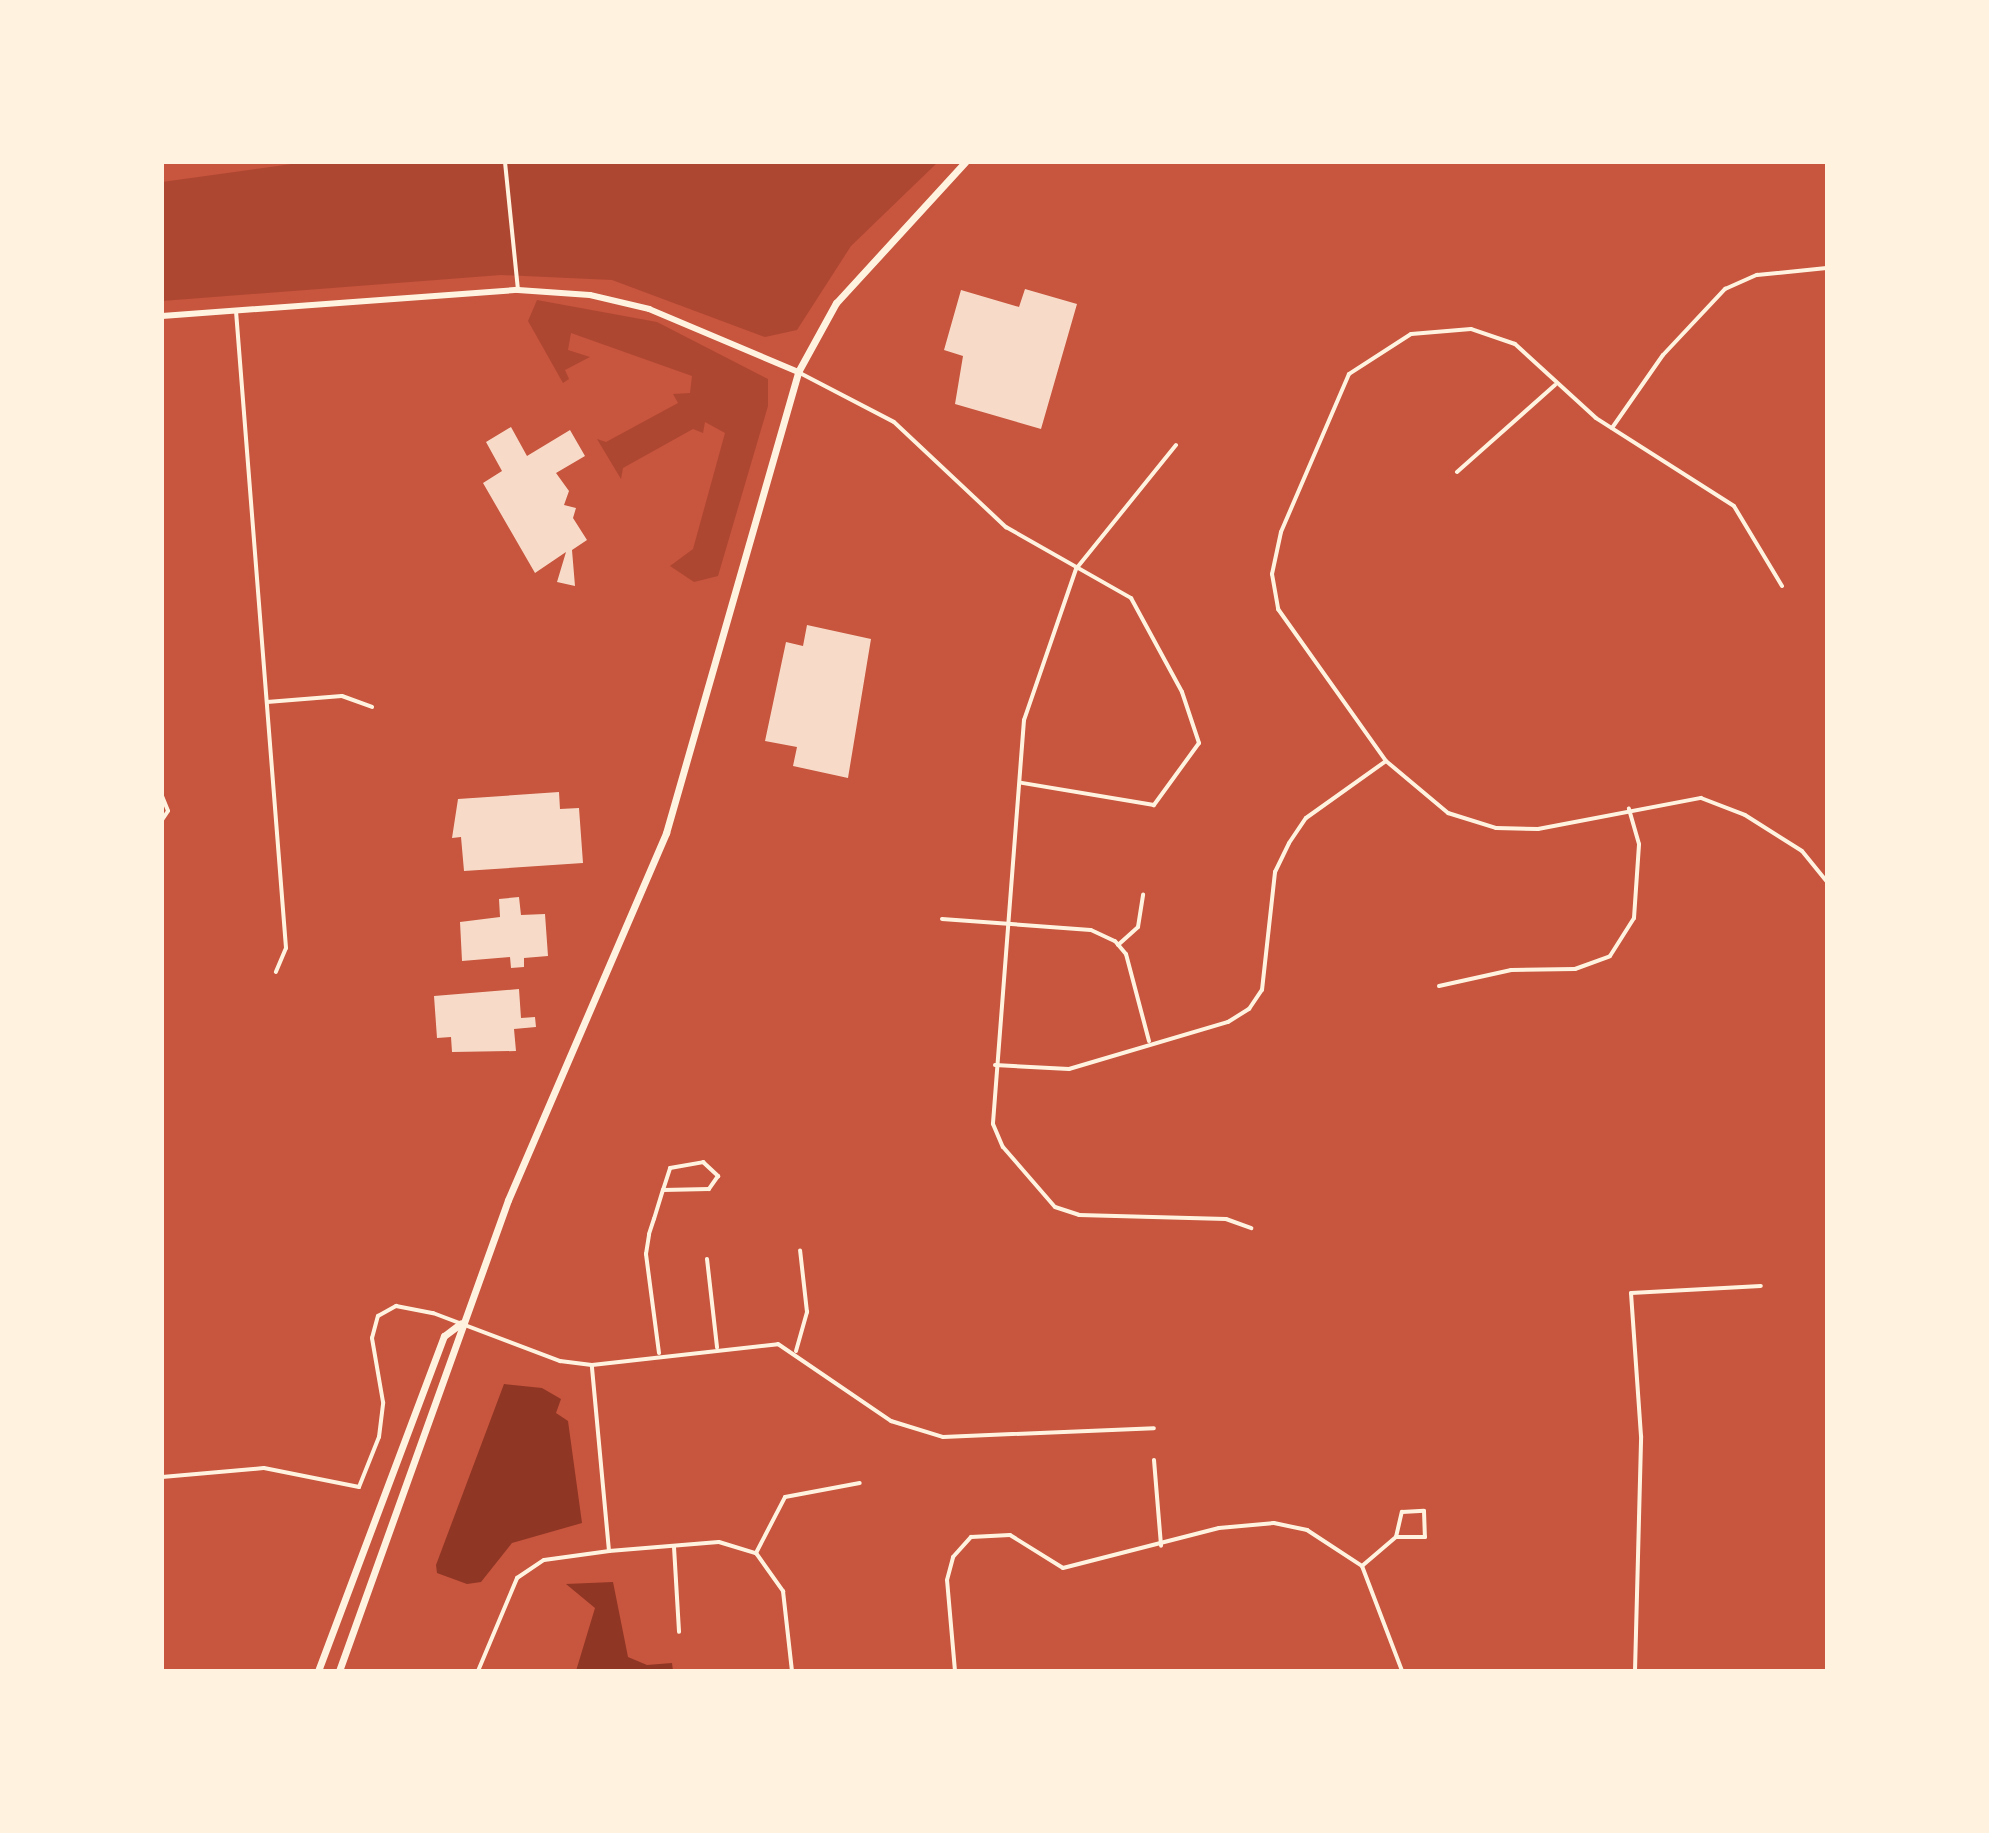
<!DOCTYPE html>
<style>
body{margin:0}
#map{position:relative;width:1989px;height:1833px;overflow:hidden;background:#c8553d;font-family:"Asap Condensed",sans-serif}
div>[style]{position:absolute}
.green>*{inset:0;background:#ae4732}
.water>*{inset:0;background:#8f3625}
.building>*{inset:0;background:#f7dbc8}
.minor>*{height:4px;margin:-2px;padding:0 2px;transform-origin:2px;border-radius:2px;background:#fff3e0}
.tertiary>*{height:6px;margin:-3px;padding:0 3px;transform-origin:3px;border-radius:3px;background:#fff3e0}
.trunk>*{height:7px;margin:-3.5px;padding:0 3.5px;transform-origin:3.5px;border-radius:3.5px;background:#fff3e0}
span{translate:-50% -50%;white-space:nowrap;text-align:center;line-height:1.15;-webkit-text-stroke:6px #fff3e0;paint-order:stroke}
.frame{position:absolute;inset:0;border:164px solid #fff3e0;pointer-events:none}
</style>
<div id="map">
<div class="green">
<i style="clip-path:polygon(306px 162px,938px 162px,851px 246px,797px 330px,765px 337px,612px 280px,501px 275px,162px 301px,162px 182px)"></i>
<i style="clip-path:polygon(537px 300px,657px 322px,768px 379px,768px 406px,718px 576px,694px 582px,670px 566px,693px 549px,725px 433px,705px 422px,703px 433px,693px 429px,623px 468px,621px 479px,597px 439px,606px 442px,678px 403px,673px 394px,690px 393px,692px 376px,571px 333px,568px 350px,590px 357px,565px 370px,569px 379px,563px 383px,528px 321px)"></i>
</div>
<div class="water">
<i style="clip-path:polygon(504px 1384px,542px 1388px,561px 1399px,556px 1413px,568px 1421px,582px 1523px,512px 1543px,481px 1582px,467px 1584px,437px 1573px,436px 1565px)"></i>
<i style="clip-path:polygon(613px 1582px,628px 1657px,647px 1665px,672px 1663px,673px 1671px,576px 1671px,595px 1608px,566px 1584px)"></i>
</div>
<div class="building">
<i style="clip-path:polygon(1025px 289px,1077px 304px,1041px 429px,955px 404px,963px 356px,944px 350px,961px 290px,1019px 307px)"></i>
<i style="clip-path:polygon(511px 427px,527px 456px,570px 430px,585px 456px,556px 473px,569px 491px,564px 505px,576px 508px,573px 518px,587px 540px,572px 550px,575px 586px,557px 582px,566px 552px,535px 573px,483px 483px,502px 471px,486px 442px)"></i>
<i style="clip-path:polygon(807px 625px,871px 639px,848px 778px,793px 766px,797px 747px,765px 741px,786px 642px,803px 646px)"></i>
<i style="clip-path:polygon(559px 792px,560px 809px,579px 808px,583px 863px,464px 871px,461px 837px,452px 838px,458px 799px)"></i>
<i style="clip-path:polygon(519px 897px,521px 915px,545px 914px,548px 956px,524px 958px,524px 967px,511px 968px,510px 957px,462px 961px,460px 922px,500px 917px,499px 899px)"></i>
<i style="clip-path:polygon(519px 989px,521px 1018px,535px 1017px,536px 1027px,514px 1029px,516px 1051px,452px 1052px,451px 1037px,437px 1038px,434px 996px)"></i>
</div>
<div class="minor">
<i style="left:505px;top:162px;width:129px;rotate:84.2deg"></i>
<i style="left:236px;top:311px;width:639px;rotate:85.51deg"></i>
<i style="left:286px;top:948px;width:26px;rotate:113deg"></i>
<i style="left:798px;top:372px;width:108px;rotate:27.5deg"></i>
<i style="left:894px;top:422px;width:154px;rotate:43.2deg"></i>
<i style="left:1006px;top:527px;width:144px;rotate:29.6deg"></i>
<i style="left:1131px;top:598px;width:107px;rotate:61.5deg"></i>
<i style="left:1182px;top:692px;width:54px;rotate:71.6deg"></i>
<i style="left:1199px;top:743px;width:77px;rotate:126deg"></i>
<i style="left:1154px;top:805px;width:134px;rotate:-170.5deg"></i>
<i style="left:1612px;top:428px;width:89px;rotate:-55.1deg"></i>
<i style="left:1663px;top:355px;width:91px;rotate:-46.8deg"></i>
<i style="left:1725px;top:289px;width:35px;rotate:-24deg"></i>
<i style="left:1757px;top:275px;width:70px;rotate:-5.7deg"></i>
<i style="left:1176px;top:445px;width:159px;rotate:128.9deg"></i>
<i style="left:1076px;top:569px;width:160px;rotate:109deg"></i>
<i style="left:1024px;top:720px;width:405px;rotate:94.4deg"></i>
<i style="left:993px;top:1124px;width:25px;rotate:67deg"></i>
<i style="left:1003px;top:1147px;width:79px;rotate:49.1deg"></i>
<i style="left:1055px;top:1207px;width:25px;rotate:18deg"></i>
<i style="left:1079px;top:1215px;width:147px;rotate:1.6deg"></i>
<i style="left:1226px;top:1219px;width:27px;rotate:20deg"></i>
<i style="left:1457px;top:472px;width:131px;rotate:-41.6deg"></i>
<i style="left:1782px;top:586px;width:93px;rotate:-121deg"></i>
<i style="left:1734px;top:506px;width:164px;rotate:-147.5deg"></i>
<i style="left:1596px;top:418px;width:110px;rotate:-137.6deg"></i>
<i style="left:1515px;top:344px;width:46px;rotate:-161.2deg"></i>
<i style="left:1471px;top:329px;width:60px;rotate:175.2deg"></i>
<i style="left:1411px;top:334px;width:74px;rotate:147.2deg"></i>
<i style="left:1349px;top:374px;width:172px;rotate:113.3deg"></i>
<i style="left:1281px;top:532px;width:43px;rotate:102.1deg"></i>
<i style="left:1272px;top:574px;width:36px;rotate:80deg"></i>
<i style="left:1278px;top:609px;width:186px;rotate:54.6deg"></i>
<i style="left:1386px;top:761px;width:81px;rotate:40deg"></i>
<i style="left:1448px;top:813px;width:50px;rotate:17.4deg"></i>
<i style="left:1496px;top:828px;width:42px;rotate:1.4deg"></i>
<i style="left:1538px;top:829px;width:166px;rotate:-10.8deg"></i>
<i style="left:1701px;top:798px;width:47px;rotate:21.1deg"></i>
<i style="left:1745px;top:815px;width:67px;rotate:32.3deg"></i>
<i style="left:1802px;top:851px;width:40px;rotate:51deg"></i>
<i style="left:267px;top:702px;width:75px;rotate:-4.6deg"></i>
<i style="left:342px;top:696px;width:32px;rotate:20deg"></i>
<i style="left:162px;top:796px;width:16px;rotate:68deg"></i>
<i style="left:168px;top:811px;width:11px;rotate:124deg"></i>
<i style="left:942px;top:919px;width:149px;rotate:4.2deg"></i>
<i style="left:1091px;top:930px;width:26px;rotate:25deg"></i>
<i style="left:1115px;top:941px;width:17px;rotate:50deg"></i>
<i style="left:1126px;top:954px;width:90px;rotate:75.2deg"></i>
<i style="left:1118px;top:945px;width:27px;rotate:-42deg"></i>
<i style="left:1138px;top:927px;width:33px;rotate:-81deg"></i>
<i style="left:1439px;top:986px;width:74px;rotate:-12.5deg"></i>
<i style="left:1511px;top:970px;width:64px;rotate:-0.9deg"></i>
<i style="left:1575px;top:969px;width:37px;rotate:-20deg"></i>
<i style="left:1610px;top:956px;width:45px;rotate:-57.7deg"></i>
<i style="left:1634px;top:918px;width:74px;rotate:-86.1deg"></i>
<i style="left:1639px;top:844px;width:37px;rotate:-106deg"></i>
<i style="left:995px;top:1065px;width:74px;rotate:3.1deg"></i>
<i style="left:1069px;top:1069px;width:166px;rotate:-16.5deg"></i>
<i style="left:1228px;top:1022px;width:25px;rotate:-32deg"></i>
<i style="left:1249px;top:1009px;width:23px;rotate:-56deg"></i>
<i style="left:1262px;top:990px;width:119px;rotate:-83.7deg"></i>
<i style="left:1275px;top:872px;width:32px;rotate:-64deg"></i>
<i style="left:1289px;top:843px;width:30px;rotate:-56deg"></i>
<i style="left:1306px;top:818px;width:98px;rotate:-35.5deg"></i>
<i style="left:707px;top:1259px;width:89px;rotate:83.5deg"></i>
<i style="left:796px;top:1351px;width:41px;rotate:-74.2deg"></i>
<i style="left:807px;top:1312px;width:62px;rotate:-96.4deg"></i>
<i style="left:659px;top:1353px;width:100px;rotate:-97.5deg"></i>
<i style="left:646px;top:1254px;width:20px;rotate:-81deg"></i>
<i style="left:649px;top:1234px;width:16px;rotate:-72deg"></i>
<i style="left:654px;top:1219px;width:30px;rotate:-73deg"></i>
<i style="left:663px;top:1190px;width:23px;rotate:-72deg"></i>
<i style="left:670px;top:1168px;width:34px;rotate:-10deg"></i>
<i style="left:703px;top:1162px;width:21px;rotate:43deg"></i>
<i style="left:718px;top:1176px;width:16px;rotate:125deg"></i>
<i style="left:709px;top:1189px;width:46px;rotate:178.8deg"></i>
<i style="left:1154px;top:1460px;width:86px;rotate:85.3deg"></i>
<i style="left:162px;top:1477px;width:102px;rotate:-5deg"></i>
<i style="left:264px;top:1468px;width:97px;rotate:11.3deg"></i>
<i style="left:359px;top:1487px;width:54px;rotate:-68.2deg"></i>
<i style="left:379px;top:1437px;width:35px;rotate:-83deg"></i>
<i style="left:383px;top:1402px;width:65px;rotate:-99.8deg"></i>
<i style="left:372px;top:1338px;width:23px;rotate:-75deg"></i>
<i style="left:378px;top:1316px;width:21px;rotate:-29deg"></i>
<i style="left:396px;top:1306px;width:38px;rotate:11deg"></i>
<i style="left:433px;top:1313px;width:136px;rotate:20.7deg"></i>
<i style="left:560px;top:1361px;width:32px;rotate:7deg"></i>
<i style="left:592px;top:1365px;width:187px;rotate:-6.4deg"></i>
<i style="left:778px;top:1344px;width:137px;rotate:34.3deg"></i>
<i style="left:891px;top:1421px;width:54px;rotate:17.1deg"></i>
<i style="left:943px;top:1437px;width:211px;rotate:-2.4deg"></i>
<i style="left:674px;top:1547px;width:85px;rotate:86.6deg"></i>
<i style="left:609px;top:1551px;width:110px;rotate:-4.7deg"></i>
<i style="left:719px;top:1542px;width:39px;rotate:17deg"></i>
<i style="left:756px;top:1553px;width:47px;rotate:54.6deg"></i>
<i style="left:783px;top:1591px;width:81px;rotate:83.6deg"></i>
<i style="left:756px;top:1553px;width:63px;rotate:-62.6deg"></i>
<i style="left:785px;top:1497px;width:76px;rotate:-10.6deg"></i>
<i style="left:1362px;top:1566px;width:45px;rotate:-40.5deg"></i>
<i style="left:1396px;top:1537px;width:26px;rotate:-77deg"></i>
<i style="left:1402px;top:1512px;width:22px;rotate:-3deg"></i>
<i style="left:1424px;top:1511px;width:26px;rotate:88deg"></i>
<i style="left:1425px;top:1537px;width:29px;rotate:180deg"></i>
<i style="left:478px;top:1671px;width:101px;rotate:-67.2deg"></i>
<i style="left:517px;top:1578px;width:32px;rotate:-34deg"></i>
<i style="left:544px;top:1560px;width:66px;rotate:-7.9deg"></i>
<i style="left:609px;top:1551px;width:186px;rotate:-95.3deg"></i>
<i style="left:955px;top:1671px;width:91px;rotate:-95deg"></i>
<i style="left:947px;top:1580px;width:24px;rotate:-75deg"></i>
<i style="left:953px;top:1557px;width:27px;rotate:-48deg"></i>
<i style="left:971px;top:1537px;width:39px;rotate:-3deg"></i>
<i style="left:1010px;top:1535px;width:62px;rotate:31.9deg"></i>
<i style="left:1063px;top:1568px;width:161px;rotate:-14.4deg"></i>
<i style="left:1219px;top:1528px;width:55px;rotate:-5.2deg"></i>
<i style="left:1274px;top:1523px;width:34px;rotate:12deg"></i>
<i style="left:1307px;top:1530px;width:66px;rotate:33.2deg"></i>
<i style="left:1362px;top:1566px;width:112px;rotate:69.1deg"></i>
<i style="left:1635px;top:1671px;width:235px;rotate:-88.5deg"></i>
<i style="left:1641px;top:1436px;width:143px;rotate:-94deg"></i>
<i style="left:1631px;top:1293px;width:130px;rotate:-3.1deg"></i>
</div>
<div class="tertiary">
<i style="left:162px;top:316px;width:357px;rotate:-4.2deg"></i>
<i style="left:518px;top:290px;width:72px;rotate:4deg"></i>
<i style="left:590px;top:295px;width:61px;rotate:13.3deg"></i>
<i style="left:649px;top:309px;width:162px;rotate:22.9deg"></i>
</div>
<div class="trunk">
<i style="left:318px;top:1671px;width:358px;rotate:-69.4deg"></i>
<i style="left:444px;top:1336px;width:21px;rotate:-37deg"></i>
<i style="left:339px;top:1671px;width:500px;rotate:-70.26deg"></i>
<i style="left:508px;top:1200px;width:400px;rotate:-66.7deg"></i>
<i style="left:666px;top:833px;width:480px;rotate:-74deg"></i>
<i style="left:798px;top:372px;width:79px;rotate:-61.2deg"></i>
<i style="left:836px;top:303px;width:191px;rotate:-47.5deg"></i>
</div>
<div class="frame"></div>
</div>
